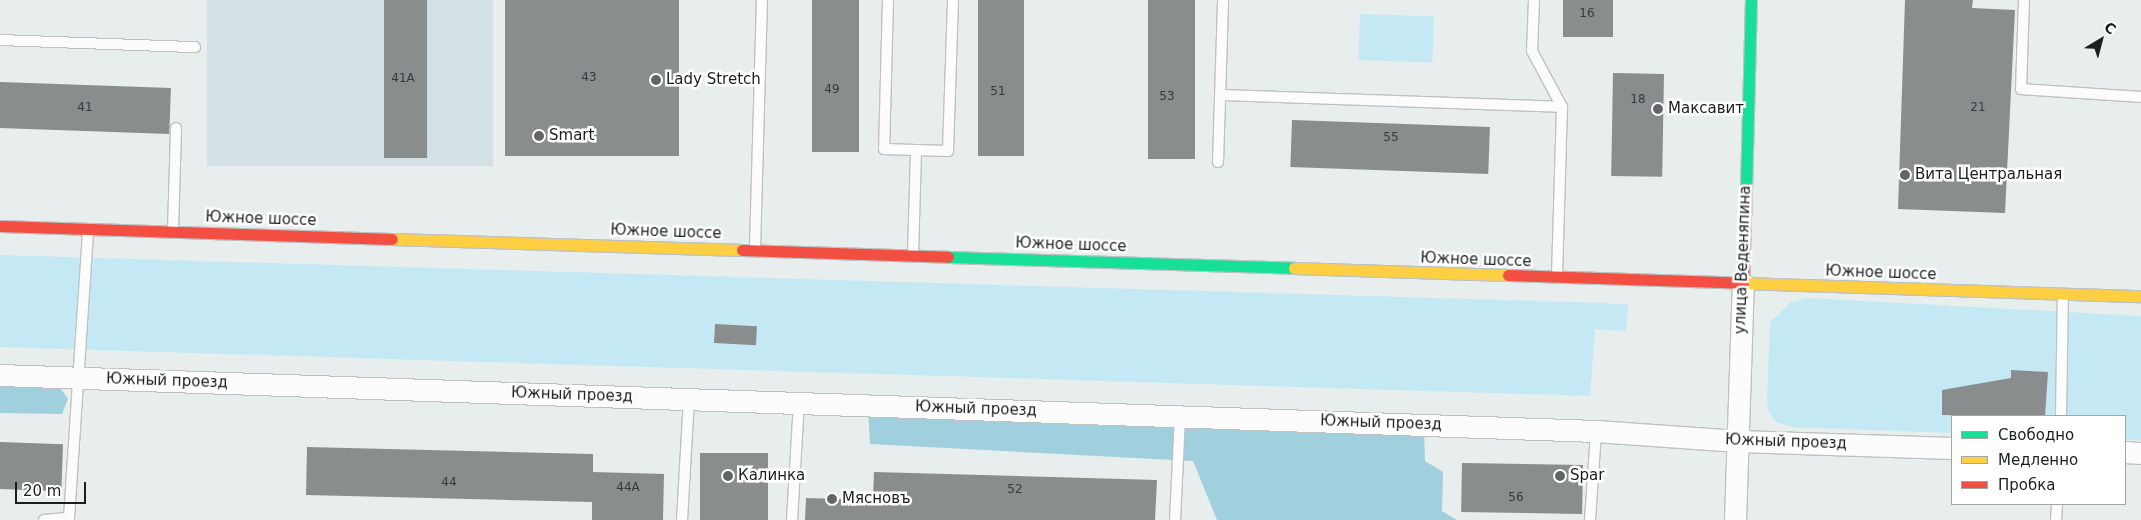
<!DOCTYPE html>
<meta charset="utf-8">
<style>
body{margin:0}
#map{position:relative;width:2141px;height:520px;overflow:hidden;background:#e8edee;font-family:"DejaVu Sans",sans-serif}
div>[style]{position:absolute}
.built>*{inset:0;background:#d3e0e4;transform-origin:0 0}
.green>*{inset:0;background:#c5e9f4;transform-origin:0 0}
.forest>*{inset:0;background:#a0cfdd}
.building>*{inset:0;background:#898d8e;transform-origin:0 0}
.roads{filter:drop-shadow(1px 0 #bec2c3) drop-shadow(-1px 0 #bec2c3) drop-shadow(0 1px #bec2c3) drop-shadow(0 -1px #bec2c3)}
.lane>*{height:10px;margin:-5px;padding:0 5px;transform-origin:5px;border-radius:5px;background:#fcfcfc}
.street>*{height:21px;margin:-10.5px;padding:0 10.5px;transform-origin:10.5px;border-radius:10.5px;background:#fcfcfc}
.fast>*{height:11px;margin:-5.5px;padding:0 5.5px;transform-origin:5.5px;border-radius:5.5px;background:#16e098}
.slow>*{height:11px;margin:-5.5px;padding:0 5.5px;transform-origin:5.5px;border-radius:5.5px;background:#ffcf43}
.jam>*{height:11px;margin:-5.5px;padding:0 5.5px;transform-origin:5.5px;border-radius:5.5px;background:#f24e42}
.dots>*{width:14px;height:14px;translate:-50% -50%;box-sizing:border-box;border:2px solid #fff;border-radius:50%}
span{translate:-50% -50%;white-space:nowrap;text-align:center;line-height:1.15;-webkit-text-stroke:5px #fff;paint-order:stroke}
.number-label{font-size:12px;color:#363a3c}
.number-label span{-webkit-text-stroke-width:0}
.poi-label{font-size:15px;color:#1a1e20}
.left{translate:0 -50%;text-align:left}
.street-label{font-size:15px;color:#1a1e20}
.legend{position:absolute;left:1951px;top:415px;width:175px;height:90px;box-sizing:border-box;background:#fff;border:1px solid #a3a5a6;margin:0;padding:6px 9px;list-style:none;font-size:15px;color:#1a1e20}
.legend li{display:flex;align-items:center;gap:10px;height:25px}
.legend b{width:25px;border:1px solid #a3a5a6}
.north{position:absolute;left:2076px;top:15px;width:50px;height:50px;-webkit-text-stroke:4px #fff;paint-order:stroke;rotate:37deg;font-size:14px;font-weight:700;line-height:20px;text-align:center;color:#1a1e20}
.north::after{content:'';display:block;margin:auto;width:18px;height:22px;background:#1a1e20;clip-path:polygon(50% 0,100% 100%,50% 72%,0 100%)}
.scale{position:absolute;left:15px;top:482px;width:71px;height:22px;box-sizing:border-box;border:2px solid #1a1e20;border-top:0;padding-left:6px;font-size:15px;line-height:18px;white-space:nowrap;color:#1a1e20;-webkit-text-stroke:4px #fff;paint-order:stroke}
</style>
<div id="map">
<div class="built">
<i style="left:207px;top:0;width:286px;height:166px"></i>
</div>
<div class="green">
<i style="left:1360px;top:14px;width:74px;height:46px;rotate:2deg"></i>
<i style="clip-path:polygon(0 255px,1604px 303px,1628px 305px,1626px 331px,1595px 329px,1590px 396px,0 347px)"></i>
<i style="clip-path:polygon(1808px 298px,2141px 316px,2141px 440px,2125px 440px,2125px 416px,1952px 416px,1952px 433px,1792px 427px,1776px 422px,1768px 411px,1767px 399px,1770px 322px,1791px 302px)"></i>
</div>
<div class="forest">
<i style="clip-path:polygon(0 372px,58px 385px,68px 399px,62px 414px,0 413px)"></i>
<i style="clip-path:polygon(868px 406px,1424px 429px,1425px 461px,1443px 472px,1442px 511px,1457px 520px,1217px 520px,1193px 461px,870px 444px)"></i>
</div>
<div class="building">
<i style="left:384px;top:0;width:43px;height:158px"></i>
<i style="left:505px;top:0;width:174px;height:156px"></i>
<i style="left:812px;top:0;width:47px;height:152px"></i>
<i style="left:978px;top:0;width:46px;height:156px"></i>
<i style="left:1148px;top:0;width:47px;height:159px"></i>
<i style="left:1563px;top:0;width:50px;height:37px"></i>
<i style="clip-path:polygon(1905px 0,1973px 0,1972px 8px,2015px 10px,2005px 213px,1898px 209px)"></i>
<i style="left:1613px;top:73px;width:51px;height:103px;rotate:1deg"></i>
<i style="left:0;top:82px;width:171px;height:46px;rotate:2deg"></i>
<i style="left:1292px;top:120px;width:198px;height:47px;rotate:2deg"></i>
<i style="left:715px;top:324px;width:42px;height:19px;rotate:3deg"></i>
<i style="clip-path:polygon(2011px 370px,2048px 372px,2045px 416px,1942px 415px,1942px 390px,2011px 378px)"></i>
<i style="left:0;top:442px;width:63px;height:47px;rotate:2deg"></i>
<i style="clip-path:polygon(307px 447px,593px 454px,593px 472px,664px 474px,663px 520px,592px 520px,592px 502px,306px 495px)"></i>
<i style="left:700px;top:453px;width:68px;height:67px"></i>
<i style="left:1462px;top:463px;width:121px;height:49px;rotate:1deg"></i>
<i style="clip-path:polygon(874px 472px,1157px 480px,1155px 520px,805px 520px,806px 498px,873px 500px)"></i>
</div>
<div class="roads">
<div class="lane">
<i style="left:888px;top:0;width:149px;rotate:91.5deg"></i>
<i style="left:884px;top:149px;width:64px;rotate:1.8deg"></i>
<i style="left:948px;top:151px;width:151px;rotate:-88.1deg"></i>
<i style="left:1534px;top:0;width:51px;rotate:92.2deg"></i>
<i style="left:1532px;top:51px;width:64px;rotate:61.8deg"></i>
<i style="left:2024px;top:0;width:89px;rotate:91.9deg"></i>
<i style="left:2021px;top:89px;width:120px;rotate:3.8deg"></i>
<i style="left:0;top:40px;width:195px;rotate:2.1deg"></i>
<i style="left:1220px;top:95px;width:342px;rotate:2deg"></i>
<i style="left:1562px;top:107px;width:170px;rotate:91.7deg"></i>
<i style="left:1218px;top:162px;width:162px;rotate:-88.2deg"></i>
<i style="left:173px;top:231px;width:103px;rotate:-88.3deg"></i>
<i style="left:755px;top:249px;width:249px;rotate:-88.4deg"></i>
<i style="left:913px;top:254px;width:104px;rotate:-88.3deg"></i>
<i style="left:2061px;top:416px;width:122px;rotate:-89.1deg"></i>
<i style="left:44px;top:520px;width:25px;rotate:-5deg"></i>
<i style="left:69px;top:518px;width:289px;rotate:-86.2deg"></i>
<i style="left:682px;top:520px;width:121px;rotate:-86.7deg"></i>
<i style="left:792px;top:520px;width:117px;rotate:-86.6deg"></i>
<i style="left:1175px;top:520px;width:104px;rotate:-87.2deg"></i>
<i style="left:1590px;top:520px;width:89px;rotate:-86.1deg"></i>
<i style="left:2056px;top:520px;width:16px;rotate:-86deg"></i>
</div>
<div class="street">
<i style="left:0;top:375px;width:1597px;rotate:2.01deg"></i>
<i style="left:1596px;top:431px;width:142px;rotate:4deg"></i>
<i style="left:1738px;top:441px;width:214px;rotate:1.9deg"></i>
<i style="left:2125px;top:452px;width:16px;rotate:4deg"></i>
<i style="left:1735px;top:520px;width:237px;rotate:-88.1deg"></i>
</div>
<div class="fast">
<i style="left:1746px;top:189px;width:189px;rotate:-88.5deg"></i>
<i style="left:948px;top:257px;width:346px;rotate:1.8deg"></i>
</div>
<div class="slow">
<i style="left:392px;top:239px;width:350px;rotate:1.8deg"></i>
<i style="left:1294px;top:268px;width:214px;rotate:1.9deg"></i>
<i style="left:1743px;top:283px;width:398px;rotate:1.9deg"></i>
</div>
<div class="jam">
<i style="left:0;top:226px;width:392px;rotate:1.9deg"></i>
<i style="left:742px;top:250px;width:206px;rotate:1.9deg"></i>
<i style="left:1508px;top:275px;width:235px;rotate:1.9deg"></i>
<i style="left:1743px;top:283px;width:94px;rotate:-88.2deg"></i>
</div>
</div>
<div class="dots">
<i style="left:656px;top:80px;background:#626668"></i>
<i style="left:1658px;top:109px;background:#626668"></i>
<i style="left:539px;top:136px;background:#626668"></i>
<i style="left:1905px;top:175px;background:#626668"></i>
<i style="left:728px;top:476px;background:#626668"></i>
<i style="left:1560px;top:476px;background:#626668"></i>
<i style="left:832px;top:499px;background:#626668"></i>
</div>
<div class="number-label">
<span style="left:1587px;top:14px">16</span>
<span style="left:589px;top:78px">43</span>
<span style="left:403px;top:79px">41А</span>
<span style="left:832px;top:90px">49</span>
<span style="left:998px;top:92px">51</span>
<span style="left:1167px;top:97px">53</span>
<span style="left:1638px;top:100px">18</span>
<span style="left:85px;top:108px">41</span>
<span style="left:1978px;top:108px">21</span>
<span style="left:1391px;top:138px">55</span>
<span style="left:449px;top:483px">44</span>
<span style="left:628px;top:488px">44А</span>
<span style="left:1015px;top:490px">52</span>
<span style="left:1516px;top:498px">56</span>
</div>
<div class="poi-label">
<span class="left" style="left:666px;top:80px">Lady Stretch</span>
<span class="left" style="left:1668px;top:109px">Максавит</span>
<span class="left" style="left:549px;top:136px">Smart</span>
<span class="left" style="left:1915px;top:175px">Вита Центральная</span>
<span class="left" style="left:738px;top:476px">Калинка</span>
<span class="left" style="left:1570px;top:476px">Spar</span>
<span class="left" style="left:842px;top:499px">Мясновъ</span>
</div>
<div class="street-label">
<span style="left:261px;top:219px;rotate:2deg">Южное шоссе</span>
<span style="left:666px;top:232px;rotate:2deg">Южное шоссе</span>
<span style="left:1071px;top:245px;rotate:2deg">Южное шоссе</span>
<span style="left:1476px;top:260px;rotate:2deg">Южное шоссе</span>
<span style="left:1743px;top:260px;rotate:-88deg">улица Веденяпина</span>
<span style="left:1881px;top:273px;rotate:2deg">Южное шоссе</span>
<span style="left:167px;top:381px;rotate:2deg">Южный проезд</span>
<span style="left:572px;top:395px;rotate:2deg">Южный проезд</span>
<span style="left:976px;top:409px;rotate:2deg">Южный проезд</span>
<span style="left:1381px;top:423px;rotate:2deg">Южный проезд</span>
<span style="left:1786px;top:442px;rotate:2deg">Южный проезд</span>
</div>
<ul class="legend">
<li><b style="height:6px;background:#16e098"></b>Свободно</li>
<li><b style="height:6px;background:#ffcf43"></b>Медленно</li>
<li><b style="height:6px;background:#f24e42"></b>Пробка</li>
</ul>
<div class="north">С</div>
<div class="scale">20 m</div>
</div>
